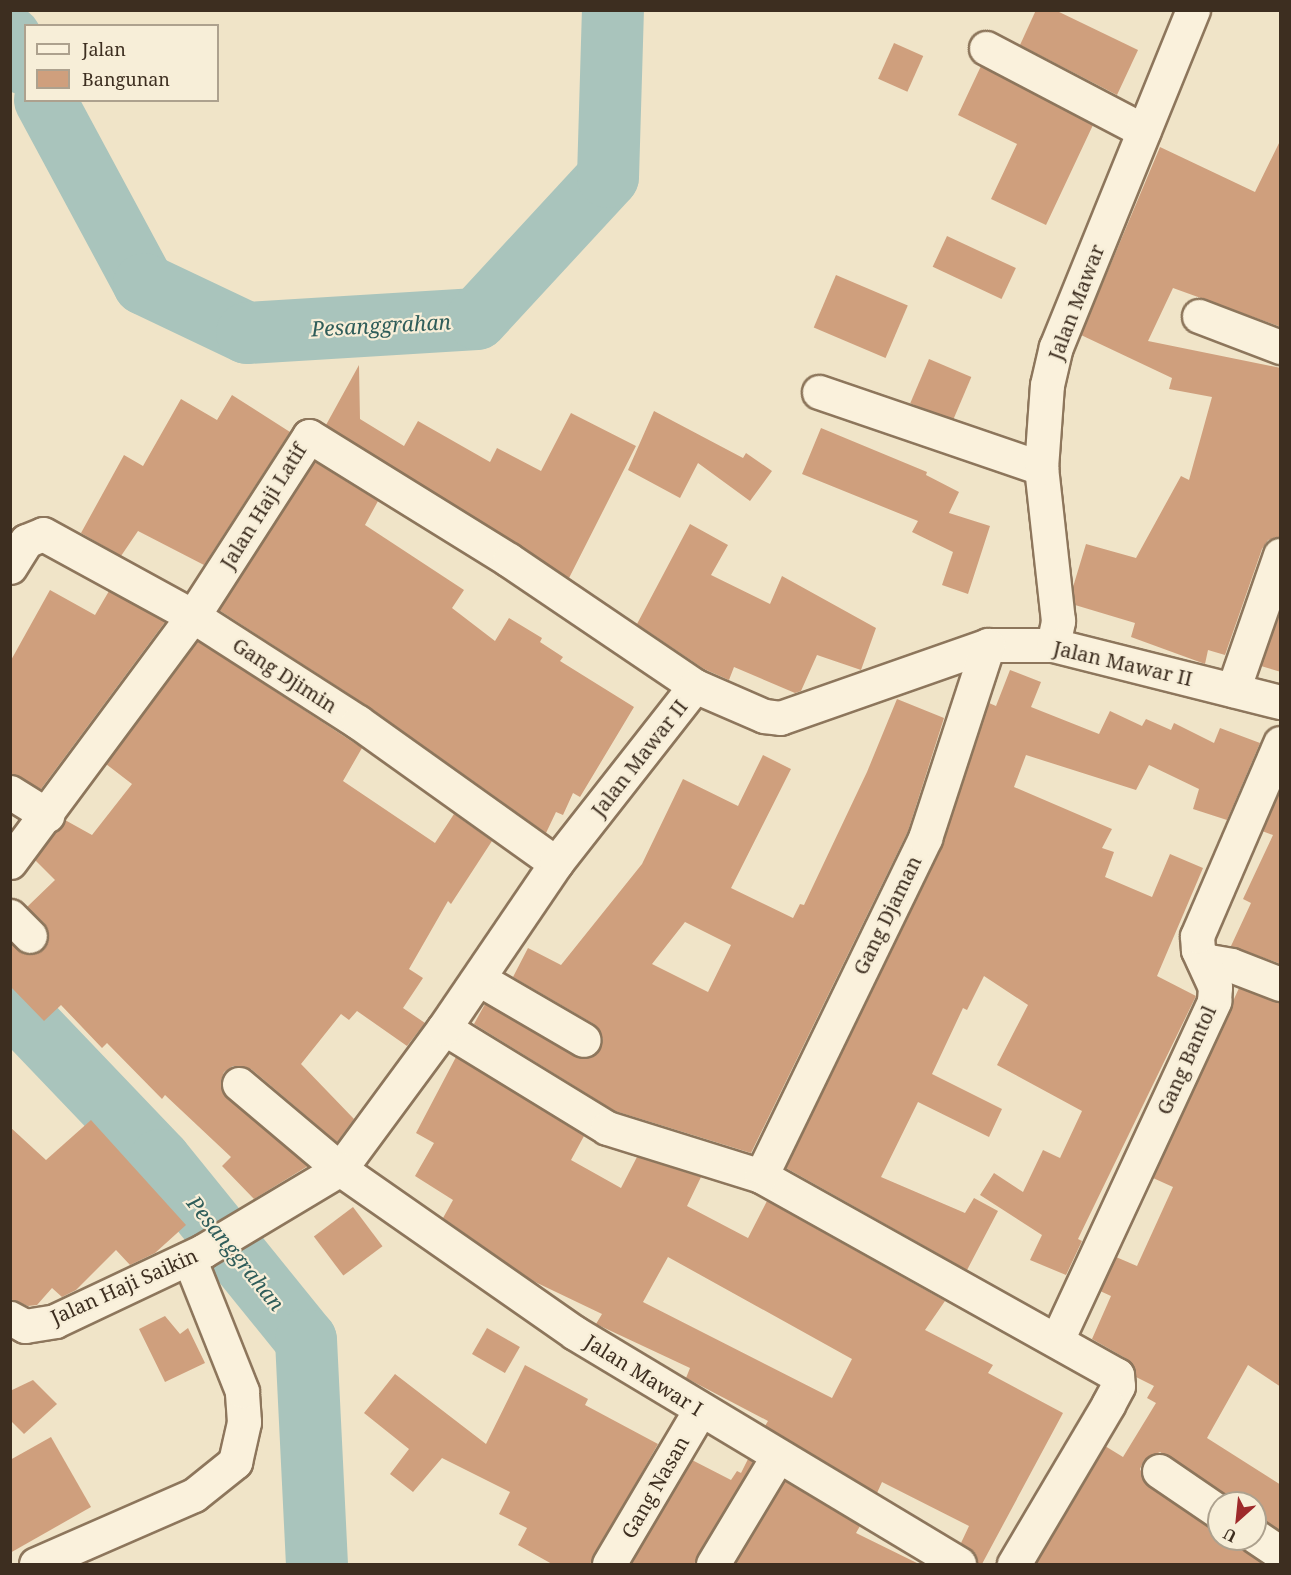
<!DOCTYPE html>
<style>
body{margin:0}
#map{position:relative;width:1291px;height:1575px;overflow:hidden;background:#f0e4c8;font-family:"Noto Serif",serif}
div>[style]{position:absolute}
.river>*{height:62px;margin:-31px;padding:0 31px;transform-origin:31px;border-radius:31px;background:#a9c4bc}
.building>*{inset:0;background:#cf9f7d;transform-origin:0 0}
.roads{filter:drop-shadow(2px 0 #8d765c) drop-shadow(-2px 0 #8d765c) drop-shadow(0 2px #8d765c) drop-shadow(0 -2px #8d765c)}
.minor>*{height:33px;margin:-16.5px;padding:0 16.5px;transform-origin:16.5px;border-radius:16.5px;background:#faf1dc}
.tertiary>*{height:33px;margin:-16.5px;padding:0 16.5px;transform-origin:16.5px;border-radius:16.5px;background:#faf1dc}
span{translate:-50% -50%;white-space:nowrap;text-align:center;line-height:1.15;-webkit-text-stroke:4.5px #f7eed8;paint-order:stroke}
.street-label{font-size:20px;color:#3d2e20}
.water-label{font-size:21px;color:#2f5d5a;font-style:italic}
.frame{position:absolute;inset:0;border:12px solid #3d2e20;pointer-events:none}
.legend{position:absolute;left:24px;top:24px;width:195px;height:78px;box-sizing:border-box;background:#f7eed8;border:2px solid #ada18e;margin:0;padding:8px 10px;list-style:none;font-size:18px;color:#3d2e20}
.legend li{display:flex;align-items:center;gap:12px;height:30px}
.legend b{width:30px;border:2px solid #ada18e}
.north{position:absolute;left:1207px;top:1491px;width:60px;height:60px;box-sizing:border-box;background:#f7eed8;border:2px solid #ada18e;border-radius:50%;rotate:207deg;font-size:16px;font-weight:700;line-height:24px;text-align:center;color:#3d2e20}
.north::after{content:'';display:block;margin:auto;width:21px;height:27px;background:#9e2a2b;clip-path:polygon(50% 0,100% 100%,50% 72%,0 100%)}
</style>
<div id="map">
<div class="river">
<i style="left:10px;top:37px;width:32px;rotate:60deg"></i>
<i style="left:45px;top:100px;width:209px;rotate:61.7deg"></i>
<i style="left:144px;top:284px;width:114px;rotate:25.4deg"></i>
<i style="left:247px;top:333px;width:230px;rotate:-3.5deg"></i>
<i style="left:477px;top:319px;width:193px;rotate:-47.3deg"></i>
<i style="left:608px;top:177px;width:167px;rotate:-88.3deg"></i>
<i style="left:10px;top:1003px;width:217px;rotate:46.3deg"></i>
<i style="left:160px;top:1160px;width:232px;rotate:51deg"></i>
<i style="left:306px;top:1340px;width:224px;rotate:87.2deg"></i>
</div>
<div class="building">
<i style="clip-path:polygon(1036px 10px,1055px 10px,1138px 50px,1117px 95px,1020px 45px)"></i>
<i style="left:894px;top:43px;width:32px;height:39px;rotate:24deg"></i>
<i style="clip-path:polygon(981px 66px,1093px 125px,1046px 225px,991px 199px,1017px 144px,958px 115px)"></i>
<i style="clip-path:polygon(1281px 139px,1281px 327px,1173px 288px,1148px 341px,1281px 368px,1281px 537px,1268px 540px,1262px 549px,1225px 655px,1208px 650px,1205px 664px,1131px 637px,1135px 623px,1075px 605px,1073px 587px,1086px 544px,1136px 558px,1181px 476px,1189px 480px,1212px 397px,1169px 389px,1172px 378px,1081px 335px,1160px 147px,1255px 192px)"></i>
<i style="left:947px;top:236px;width:76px;height:34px;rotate:25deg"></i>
<i style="left:836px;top:275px;width:78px;height:57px;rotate:23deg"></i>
<i style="left:929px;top:359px;width:46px;height:48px;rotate:23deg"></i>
<i style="clip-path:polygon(359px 365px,360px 419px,404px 446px,418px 421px,490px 462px,497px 448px,541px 471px,571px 413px,636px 446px,569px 578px,326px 425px)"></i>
<i style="clip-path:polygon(232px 395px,290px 432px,204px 565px,138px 531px,121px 556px,81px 533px,124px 455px,143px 466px,181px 399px,217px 420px)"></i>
<i style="clip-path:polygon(654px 411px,743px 458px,746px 453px,772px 471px,750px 501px,698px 463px,680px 498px,628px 470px)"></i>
<i style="clip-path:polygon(821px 428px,927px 472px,926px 475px,959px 492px,949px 513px,990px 526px,968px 594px,942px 585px,953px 552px,912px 532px,918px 521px,802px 474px)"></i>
<i style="clip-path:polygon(315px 462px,378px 501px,365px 525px,464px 590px,452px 608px,495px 641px,509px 618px,542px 638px,540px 642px,563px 657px,560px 661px,634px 707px,580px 797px,573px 793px,563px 815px,556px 812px,546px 833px,369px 707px,219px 610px)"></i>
<i style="clip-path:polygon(690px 524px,728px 545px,711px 575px,770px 604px,782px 576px,876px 628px,861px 670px,817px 655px,801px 691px,795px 693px,734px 667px,729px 680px,704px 669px,637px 624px)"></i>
<i style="clip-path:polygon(50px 590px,95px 615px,109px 591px,165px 622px,41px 789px,10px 773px,10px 662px)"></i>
<i style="clip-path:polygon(1281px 611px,1281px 672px,1261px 666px)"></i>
<i style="clip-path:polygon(198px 641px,362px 748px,343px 781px,435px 843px,454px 814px,492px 841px,451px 904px,448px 901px,409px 969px,423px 978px,403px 1008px,425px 1023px,407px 1046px,357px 1011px,349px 1020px,341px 1014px,301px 1064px,354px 1119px,337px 1142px,251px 1069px,233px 1066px,224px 1072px,221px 1081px,227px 1098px,308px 1166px,254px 1199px,222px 1166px,231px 1157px,165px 1095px,162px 1099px,107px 1043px,102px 1048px,61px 1005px,44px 1021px,10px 986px,10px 943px,25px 954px,34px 954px,48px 940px,44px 923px,27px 907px,55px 880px,35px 860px,65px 820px,92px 835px,132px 784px,106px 764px)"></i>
<i style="clip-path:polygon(1010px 670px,1041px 682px,1031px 707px,1099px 734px,1110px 711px,1142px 726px,1146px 719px,1171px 730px,1174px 723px,1214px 743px,1220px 728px,1260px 743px,1227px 820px,1193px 809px,1199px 789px,1149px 765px,1136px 790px,1026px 755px,1014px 787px,1112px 829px,1102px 848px,1114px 852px,1105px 877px,1152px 897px,1170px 854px,1203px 868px,1157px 976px,1196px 996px,1078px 1239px,1082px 1241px,1066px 1275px,1030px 1260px,1042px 1235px,980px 1195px,994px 1173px,1023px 1192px,1043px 1150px,1060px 1158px,1082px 1111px,997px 1065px,1028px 1005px,984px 976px,967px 1010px,963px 1008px,932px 1074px,1002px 1109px,989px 1137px,918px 1102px,881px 1177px,965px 1213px,974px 1198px,998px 1211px,967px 1270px,786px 1168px,942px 846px,989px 703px,996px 706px)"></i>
<i style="clip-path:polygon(evenodd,897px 699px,944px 718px,908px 831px,751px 1153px,615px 1111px,474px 1024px,485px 1004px,575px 1056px,585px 1059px,600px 1050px,603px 1039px,594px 1024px,513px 977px,528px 948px,561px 965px,642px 864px,683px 779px,738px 806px,763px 755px,791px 769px,731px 888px,793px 918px,800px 904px,804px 905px,867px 772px,897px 699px,685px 922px,731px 945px,708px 992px,652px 964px,685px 922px)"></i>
<i style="clip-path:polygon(1281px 789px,1281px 964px,1231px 946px,1251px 903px,1243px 899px,1273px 835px,1262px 831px)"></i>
<i style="clip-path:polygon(1239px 988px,1281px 1002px,1281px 1387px,1248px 1365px,1207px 1438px,1281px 1485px,1281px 1531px,1255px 1517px,1255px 1503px,1235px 1503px,1160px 1452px,1144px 1460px,1140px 1469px,1148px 1486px,1208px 1527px,1219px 1531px,1219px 1539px,1237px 1539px,1244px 1551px,1264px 1564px,1035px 1564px,1105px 1446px,1123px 1457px,1156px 1403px,1147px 1398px,1154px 1386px,1136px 1377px,1127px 1359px,1092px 1339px,1111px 1296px,1100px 1291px,1116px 1257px,1137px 1266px,1173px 1187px,1153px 1178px)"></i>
<i style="clip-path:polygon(evenodd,456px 1057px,584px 1136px,571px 1160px,621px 1188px,637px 1157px,701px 1177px,687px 1206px,748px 1238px,767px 1201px,945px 1301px,925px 1330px,993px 1365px,988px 1373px,1063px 1413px,982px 1564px,978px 1564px,975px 1554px,961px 1543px,969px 1526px,882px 1482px,877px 1493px,765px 1426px,768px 1421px,686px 1378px,690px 1368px,596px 1324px,602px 1314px,533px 1281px,443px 1218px,453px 1200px,415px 1176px,434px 1143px,416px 1133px,456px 1057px,668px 1257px,852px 1359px,832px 1398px,643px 1302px,668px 1257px)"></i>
<i style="clip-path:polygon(91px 1120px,186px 1225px,155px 1253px,130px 1265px,116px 1250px,76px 1290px,62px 1297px,52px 1288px,37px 1305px,28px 1306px,10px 1299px,10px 1127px,46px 1160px)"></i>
<i style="left:353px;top:1207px;width:49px;height:49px;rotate:53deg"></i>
<i style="clip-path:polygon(165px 1316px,180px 1334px,188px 1328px,205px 1363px,165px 1382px,139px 1329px)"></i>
<i style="left:487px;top:1328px;width:38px;height:30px;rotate:30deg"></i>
<i style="clip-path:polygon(525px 1365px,588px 1399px,585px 1405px,658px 1444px,590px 1564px,552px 1564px,518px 1545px,527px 1528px,499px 1514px,510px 1492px,442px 1458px,413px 1492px,390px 1474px,409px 1449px,364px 1413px,395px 1374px,486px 1444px)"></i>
<i style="clip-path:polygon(33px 1380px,57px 1404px,24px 1434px,10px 1420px,10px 1391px)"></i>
<i style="clip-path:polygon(51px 1437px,91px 1507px,10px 1553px,10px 1460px)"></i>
<i style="clip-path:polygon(748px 1459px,753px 1462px,694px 1564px,630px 1564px,692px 1460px,731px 1480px,737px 1471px,741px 1473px)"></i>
<i style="clip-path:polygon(785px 1481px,860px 1526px,856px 1533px,919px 1564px,735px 1564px)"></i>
</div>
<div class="roads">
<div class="minor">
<i style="left:986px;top:48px;width:178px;rotate:27.7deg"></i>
<i style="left:1199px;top:316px;width:87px;rotate:20.9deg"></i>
<i style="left:819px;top:392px;width:235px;rotate:18.9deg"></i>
<i style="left:10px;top:567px;width:31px;rotate:-58deg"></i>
<i style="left:26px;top:541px;width:18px;rotate:-22deg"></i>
<i style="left:43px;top:534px;width:171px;rotate:28.7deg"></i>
<i style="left:193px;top:616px;width:196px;rotate:32.7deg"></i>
<i style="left:358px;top:722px;width:243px;rotate:35.5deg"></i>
<i style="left:1053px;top:645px;width:25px;rotate:-78deg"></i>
<i style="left:1058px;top:621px;width:154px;rotate:-96.3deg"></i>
<i style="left:1041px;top:468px;width:83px;rotate:-85.9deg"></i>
<i style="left:1047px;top:385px;width:39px;rotate:-77deg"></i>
<i style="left:1056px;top:347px;width:364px;rotate:-67.9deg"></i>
<i style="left:1233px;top:690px;width:143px;rotate:-70.8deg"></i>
<i style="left:10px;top:792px;width:44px;rotate:31.9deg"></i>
<i style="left:10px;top:862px;width:307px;rotate:-53.4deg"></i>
<i style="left:193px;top:616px;width:214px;rotate:-57.2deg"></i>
<i style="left:309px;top:436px;width:235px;rotate:31.8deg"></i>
<i style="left:509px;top:560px;width:225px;rotate:34.1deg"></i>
<i style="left:10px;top:916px;width:28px;rotate:45deg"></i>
<i style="left:1203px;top:960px;width:28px;rotate:10deg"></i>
<i style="left:1231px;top:965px;width:53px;rotate:21.2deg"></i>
<i style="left:479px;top:979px;width:121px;rotate:30.2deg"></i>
<i style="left:444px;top:1028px;width:191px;rotate:31.5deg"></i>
<i style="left:607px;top:1128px;width:161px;rotate:17.3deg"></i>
<i style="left:761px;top:1176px;width:408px;rotate:29.2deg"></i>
<i style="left:1117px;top:1375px;width:11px;rotate:85deg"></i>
<i style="left:1118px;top:1386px;width:21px;rotate:118deg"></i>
<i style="left:1108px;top:1405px;width:185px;rotate:120.6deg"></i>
<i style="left:239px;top:1084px;width:132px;rotate:40.1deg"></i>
<i style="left:340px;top:1169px;width:175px;rotate:-53.6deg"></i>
<i style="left:444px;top:1028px;width:199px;rotate:-55.8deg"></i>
<i style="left:556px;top:863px;width:225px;rotate:-51.9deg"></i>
<i style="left:695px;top:686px;width:75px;rotate:23.5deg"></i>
<i style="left:764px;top:716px;width:16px;rotate:7deg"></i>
<i style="left:780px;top:718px;width:220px;rotate:-19.3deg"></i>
<i style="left:988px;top:645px;width:65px"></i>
<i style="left:1053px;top:645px;width:234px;rotate:14.1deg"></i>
<i style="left:761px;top:1176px;width:376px;rotate:-64.1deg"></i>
<i style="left:925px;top:838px;width:203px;rotate:-71.9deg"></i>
<i style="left:1057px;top:1340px;width:374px;rotate:-65.1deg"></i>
<i style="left:1214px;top:1001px;width:14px;rotate:-86deg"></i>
<i style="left:1215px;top:987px;width:41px;rotate:-114.7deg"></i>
<i style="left:1198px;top:950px;width:14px;rotate:-94deg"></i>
<i style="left:1197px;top:936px;width:210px;rotate:-66.7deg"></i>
<i style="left:1159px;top:1471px;width:73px;rotate:34.3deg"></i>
<i style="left:1255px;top:1536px;width:30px;rotate:34deg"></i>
<i style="left:36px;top:1564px;width:172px;rotate:-23.6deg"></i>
<i style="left:194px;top:1495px;width:53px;rotate:-38.8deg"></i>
<i style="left:235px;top:1462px;width:41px;rotate:-77.3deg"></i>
<i style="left:244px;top:1422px;width:31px;rotate:-94deg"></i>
<i style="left:242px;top:1391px;width:143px;rotate:-111.7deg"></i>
<i style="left:609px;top:1564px;width:179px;rotate:-59.4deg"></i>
<i style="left:713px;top:1564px;width:126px;rotate:-59deg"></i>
</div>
<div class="tertiary">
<i style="left:10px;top:1318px;width:17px;rotate:28deg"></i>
<i style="left:25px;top:1326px;width:30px;rotate:-9deg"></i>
<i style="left:55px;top:1321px;width:164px;rotate:-25.3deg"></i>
<i style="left:203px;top:1251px;width:160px;rotate:-30.9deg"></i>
<i style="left:340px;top:1169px;width:287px;rotate:34.9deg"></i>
<i style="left:575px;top:1333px;width:448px;rotate:31deg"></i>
</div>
</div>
<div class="street-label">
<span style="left:1076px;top:302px;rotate:-69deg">Jalan Mawar</span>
<span style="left:263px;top:506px;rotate:-58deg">Jalan Haji Latif</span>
<span style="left:1123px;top:663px;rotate:13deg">Jalan Mawar II</span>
<span style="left:285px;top:675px;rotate:33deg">Gang Djimin</span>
<span style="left:639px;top:758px;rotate:-52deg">Jalan Mawar II</span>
<span style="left:887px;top:915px;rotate:-64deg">Gang Djaman</span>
<span style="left:1186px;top:1060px;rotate:-66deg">Gang Bantol</span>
<span style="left:124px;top:1286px;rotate:-24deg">Jalan Haji Saikin</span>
<span style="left:644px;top:1375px;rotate:32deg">Jalan Mawar I</span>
<span style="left:655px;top:1487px;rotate:-60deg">Gang Nasan</span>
</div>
<div class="water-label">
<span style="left:381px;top:325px;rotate:-3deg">Pesanggrahan</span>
<span style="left:236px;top:1253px;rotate:51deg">Pesanggrahan</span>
</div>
<div class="frame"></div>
<ul class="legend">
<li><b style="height:8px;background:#faf1dc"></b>Jalan</li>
<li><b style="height:16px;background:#cf9f7d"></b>Bangunan</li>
</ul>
<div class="north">U</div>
</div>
